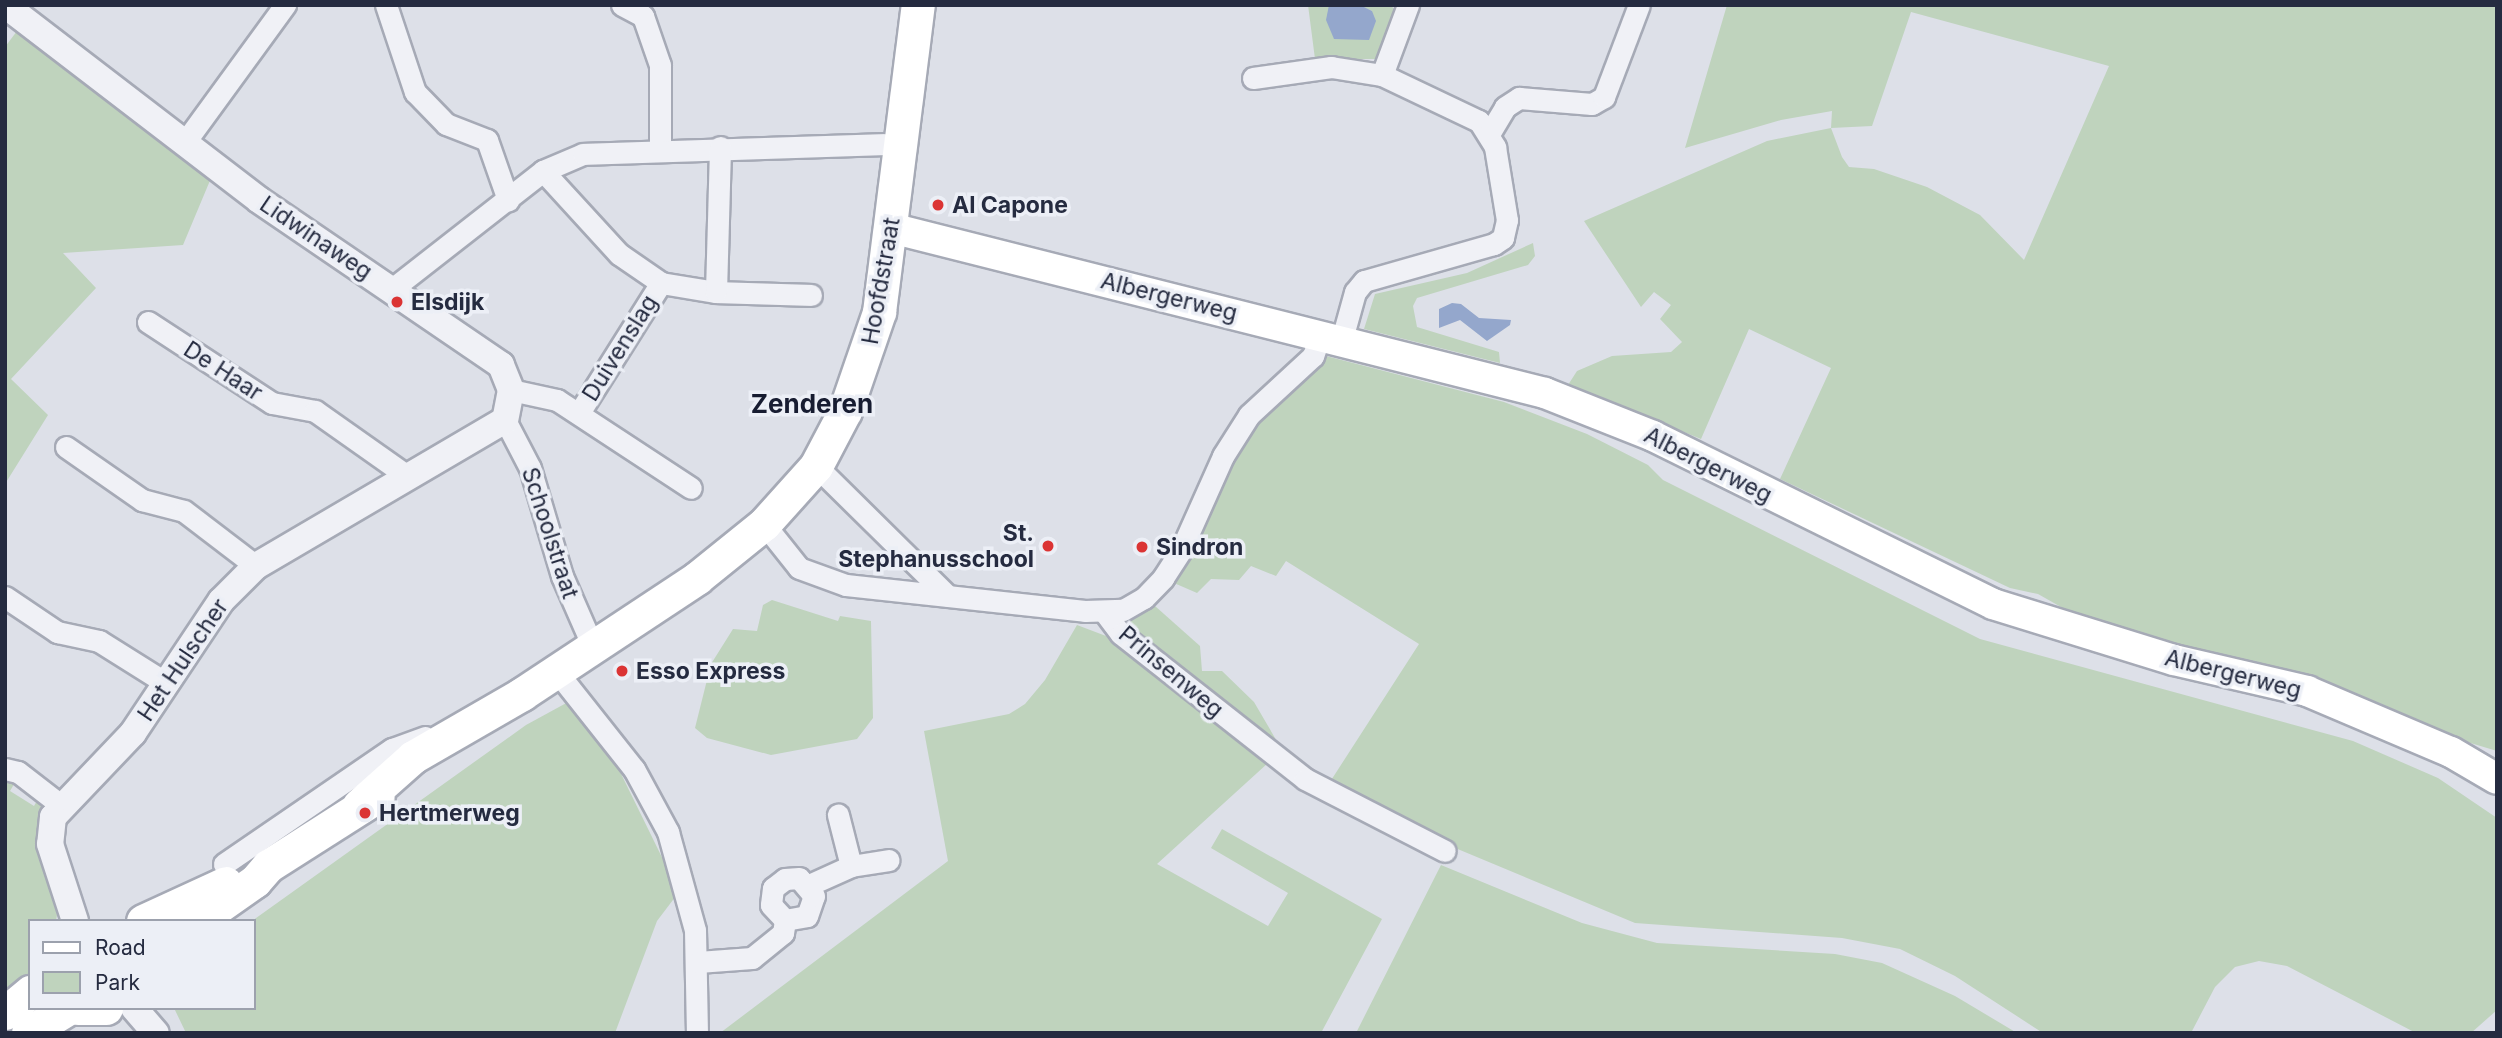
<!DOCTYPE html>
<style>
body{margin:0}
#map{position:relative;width:2502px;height:1038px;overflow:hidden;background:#dde0e8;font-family:Inter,sans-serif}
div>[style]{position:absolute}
.green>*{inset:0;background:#bfd3bd}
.water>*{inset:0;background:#94a7cc}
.roads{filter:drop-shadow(2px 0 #a6aab6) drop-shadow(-2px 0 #a6aab6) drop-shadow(0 2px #a6aab6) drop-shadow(0 -2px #a6aab6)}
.minor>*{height:21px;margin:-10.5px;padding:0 10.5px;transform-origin:10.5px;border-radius:10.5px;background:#f0f1f6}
.tertiary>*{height:26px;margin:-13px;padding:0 13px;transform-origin:13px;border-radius:13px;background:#f0f1f6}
.secondary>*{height:30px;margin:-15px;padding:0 15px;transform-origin:15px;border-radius:15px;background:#fff}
.primary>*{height:33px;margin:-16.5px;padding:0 16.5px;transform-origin:16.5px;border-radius:16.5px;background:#fff}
.dots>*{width:19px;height:19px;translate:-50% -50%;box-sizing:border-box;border:4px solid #eceff6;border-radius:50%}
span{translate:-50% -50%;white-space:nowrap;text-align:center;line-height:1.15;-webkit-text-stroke:7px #eceff6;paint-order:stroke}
.poi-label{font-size:23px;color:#252b40;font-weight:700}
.left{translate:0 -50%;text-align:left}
.right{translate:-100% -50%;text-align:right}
.street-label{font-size:23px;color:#252b40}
.quarter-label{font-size:26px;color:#171c31;font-weight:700}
.frame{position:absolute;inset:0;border:7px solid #252b40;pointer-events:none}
.legend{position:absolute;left:28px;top:919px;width:228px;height:91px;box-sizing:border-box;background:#eceff6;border:2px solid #9ca1ad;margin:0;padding:9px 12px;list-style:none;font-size:21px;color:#252b40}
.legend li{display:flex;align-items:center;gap:14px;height:35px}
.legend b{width:35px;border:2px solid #9ca1ad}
</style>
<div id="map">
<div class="green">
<i style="clip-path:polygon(1308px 5px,1372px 11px,1359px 5px,1391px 5px,1398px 15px,1379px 59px,1315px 59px)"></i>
<i style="clip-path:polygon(evenodd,1727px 5px,2497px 5px,2497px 751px,2107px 633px,2038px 594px,2010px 588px,1780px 479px,1831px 368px,1749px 329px,1701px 439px,1568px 385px,1577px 371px,1612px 356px,1671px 352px,1682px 342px,1660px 319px,1671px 305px,1654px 292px,1641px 307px,1584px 221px,1767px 141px,1831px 128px,1832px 111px,1781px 120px,1685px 148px,1727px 5px,1911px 12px,2109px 66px,2024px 260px,1980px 215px,1927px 187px,1874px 169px,1849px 167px,1842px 157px,1831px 128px,1872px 126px,1911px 12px)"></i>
<i style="clip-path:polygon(20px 27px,214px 171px,183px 245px,63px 253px,96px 288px,11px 379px,48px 415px,5px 484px,5px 47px)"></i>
<i style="clip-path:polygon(1533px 243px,1535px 256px,1528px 265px,1417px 298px,1413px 306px,1417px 327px,1499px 352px,1500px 363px,1364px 329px,1375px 294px,1467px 273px)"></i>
<i style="clip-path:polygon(1326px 356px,1504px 402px,1587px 434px,1648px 465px,1663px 480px,1980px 639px,2353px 741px,2438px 778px,2497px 818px,2497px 1010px,2471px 1033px,2416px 1033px,2287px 966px,2259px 961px,2235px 967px,2215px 987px,2191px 1033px,2043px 1033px,1955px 976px,1900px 949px,1842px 938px,1635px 923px,1436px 840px,1328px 785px,1419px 644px,1286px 561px,1276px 576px,1251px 566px,1239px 580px,1211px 579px,1197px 593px,1174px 583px,1245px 434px)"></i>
<i style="clip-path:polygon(772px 600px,838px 621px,840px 616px,871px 621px,873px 718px,857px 739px,771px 755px,707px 738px,695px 728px,711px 664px,733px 629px,757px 631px,763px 605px)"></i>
<i style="clip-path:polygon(1155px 606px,1200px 646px,1202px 671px,1222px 671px,1254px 702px,1282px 750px,1123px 623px)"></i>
<i style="clip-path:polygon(1077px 625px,1106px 636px,1268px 763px,1157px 864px,1268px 926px,1288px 893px,1211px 848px,1222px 829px,1382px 919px,1321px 1033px,720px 1033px,948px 861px,924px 731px,1009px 714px,1025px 704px,1045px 680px)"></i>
<i style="clip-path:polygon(570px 701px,602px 735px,679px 892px,657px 921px,615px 1033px,186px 1033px,174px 1008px,254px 1008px,252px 921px,526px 725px)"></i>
<i style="clip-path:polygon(5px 776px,17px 779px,10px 791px,34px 806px,41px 794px,46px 797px,44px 859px,57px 915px,56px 921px,30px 921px,30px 985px,5px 1005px)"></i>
<i style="clip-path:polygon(1441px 865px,1582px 923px,1657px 943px,1835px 954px,1882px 963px,1955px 996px,2017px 1033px,1356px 1033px)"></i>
</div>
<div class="water">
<i style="clip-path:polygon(1329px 5px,1360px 5px,1372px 11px,1376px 21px,1369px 40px,1334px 39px,1326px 20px)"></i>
<i style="clip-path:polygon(1452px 303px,1461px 304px,1479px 318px,1511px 320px,1510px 325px,1487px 341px,1460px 320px,1439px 328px,1439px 309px)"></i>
</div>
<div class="roads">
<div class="minor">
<i style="left:386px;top:5px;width:92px;rotate:71.6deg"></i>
<i style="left:415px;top:92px;width:45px;rotate:45.9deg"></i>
<i style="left:446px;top:124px;width:44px;rotate:21.3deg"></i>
<i style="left:487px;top:140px;width:64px;rotate:70.7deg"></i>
<i style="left:622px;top:5px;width:24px;rotate:28deg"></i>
<i style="left:643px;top:16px;width:52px;rotate:70.9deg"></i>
<i style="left:660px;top:65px;width:84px;rotate:90deg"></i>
<i style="left:1382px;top:75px;width:75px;rotate:-69.6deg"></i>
<i style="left:1253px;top:78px;width:79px;rotate:-8deg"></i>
<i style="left:1331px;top:67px;width:52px;rotate:8.9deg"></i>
<i style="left:1382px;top:75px;width:107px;rotate:25.4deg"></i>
<i style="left:1479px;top:121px;width:31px;rotate:58deg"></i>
<i style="left:1495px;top:147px;width:74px;rotate:80.7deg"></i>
<i style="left:1507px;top:220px;width:18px;rotate:103deg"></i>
<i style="left:1503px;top:238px;width:11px;rotate:146deg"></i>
<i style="left:1494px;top:244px;width:135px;rotate:164.1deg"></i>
<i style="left:1364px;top:281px;width:14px;rotate:129deg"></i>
<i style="left:1355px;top:292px;width:49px;rotate:105.5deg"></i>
<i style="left:1489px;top:134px;width:31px;rotate:-59deg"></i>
<i style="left:1505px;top:107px;width:17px;rotate:-33deg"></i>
<i style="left:1519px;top:98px;width:73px;rotate:4.7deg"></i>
<i style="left:1592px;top:104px;width:14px;rotate:-30deg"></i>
<i style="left:1604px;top:97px;width:98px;rotate:-69.2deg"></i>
<i style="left:185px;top:142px;width:170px;rotate:-53.9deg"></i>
<i style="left:543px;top:171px;width:113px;rotate:47.5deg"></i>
<i style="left:619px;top:254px;width:51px;rotate:34.6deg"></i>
<i style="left:661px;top:283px;width:56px;rotate:9.3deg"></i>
<i style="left:716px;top:292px;width:95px;rotate:1.8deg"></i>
<i style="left:392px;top:289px;width:192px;rotate:-38deg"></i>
<i style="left:543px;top:171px;width:43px;rotate:-23deg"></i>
<i style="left:583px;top:154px;width:301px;rotate:-1.9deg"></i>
<i style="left:716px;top:292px;width:145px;rotate:-88.4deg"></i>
<i style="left:148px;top:322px;width:148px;rotate:33.2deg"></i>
<i style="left:272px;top:403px;width:44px;rotate:10.5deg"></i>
<i style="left:315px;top:411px;width:113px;rotate:35.2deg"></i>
<i style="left:511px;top:390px;width:47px;rotate:12.3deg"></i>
<i style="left:557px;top:400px;width:160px;rotate:33.3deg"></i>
<i style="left:579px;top:413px;width:154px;rotate:-57.8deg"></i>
<i style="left:505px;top:420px;width:54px;rotate:62.5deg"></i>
<i style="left:530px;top:468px;width:113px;rotate:73.5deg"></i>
<i style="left:562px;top:576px;width:77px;rotate:66.4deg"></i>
<i style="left:66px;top:447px;width:93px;rotate:34.9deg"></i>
<i style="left:142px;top:500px;width:43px;rotate:14.7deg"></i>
<i style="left:184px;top:511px;width:91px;rotate:37.4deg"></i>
<i style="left:816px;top:466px;width:185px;rotate:44.6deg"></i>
<i style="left:764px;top:524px;width:56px;rotate:51.5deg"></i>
<i style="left:799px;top:568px;width:50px;rotate:19.9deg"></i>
<i style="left:846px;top:585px;width:240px;rotate:6.2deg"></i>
<i style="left:1085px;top:611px;width:38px;rotate:-2deg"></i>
<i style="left:1123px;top:610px;width:24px;rotate:-30deg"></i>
<i style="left:1144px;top:598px;width:28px;rotate:-46deg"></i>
<i style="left:1163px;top:578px;width:33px;rotate:-57deg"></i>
<i style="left:1181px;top:550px;width:103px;rotate:-65.9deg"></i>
<i style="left:1223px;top:456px;width:49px;rotate:-57.6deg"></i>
<i style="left:1249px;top:415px;width:87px;rotate:-42.7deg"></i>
<i style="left:1313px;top:356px;width:24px;rotate:-71deg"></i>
<i style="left:5px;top:597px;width:63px;rotate:33.9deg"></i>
<i style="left:57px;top:632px;width:43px;rotate:12.1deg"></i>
<i style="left:99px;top:641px;width:79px;rotate:32.1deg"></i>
<i style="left:1105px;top:613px;width:26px;rotate:53deg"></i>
<i style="left:1121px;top:634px;width:234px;rotate:38.2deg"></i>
<i style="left:1305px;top:779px;width:157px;rotate:27.2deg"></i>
<i style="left:557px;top:672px;width:124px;rotate:51.6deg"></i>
<i style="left:634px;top:769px;width:72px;rotate:61.6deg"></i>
<i style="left:668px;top:832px;width:102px;rotate:74.6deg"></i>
<i style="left:695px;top:930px;width:103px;rotate:88.9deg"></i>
<i style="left:5px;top:769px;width:13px;rotate:13deg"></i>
<i style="left:18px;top:772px;width:56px;rotate:37.7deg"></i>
<i style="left:224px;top:864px;width:204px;rotate:-34.4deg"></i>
<i style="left:392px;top:749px;width:35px;rotate:-20deg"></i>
<i style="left:851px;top:866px;width:38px;rotate:-9deg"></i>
<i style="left:809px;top:885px;width:46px;rotate:-24.3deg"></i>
<i style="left:851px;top:866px;width:53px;rotate:-104.3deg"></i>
<i style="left:698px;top:962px;width:54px;rotate:-4.2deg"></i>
<i style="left:752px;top:958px;width:40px;rotate:-39deg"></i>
<i style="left:783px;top:933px;width:13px;rotate:-81deg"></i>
<i style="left:785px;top:920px;width:22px;rotate:-10deg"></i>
<i style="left:807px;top:916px;width:21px;rotate:-71deg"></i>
<i style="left:814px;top:896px;width:23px;rotate:-130deg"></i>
<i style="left:799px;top:878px;width:14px;rotate:176deg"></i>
<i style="left:785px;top:879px;width:15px;rotate:143deg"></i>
<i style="left:773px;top:888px;width:17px;rotate:97deg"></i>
<i style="left:771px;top:905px;width:21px;rotate:47deg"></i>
</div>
<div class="tertiary">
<i style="left:5px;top:5px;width:320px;rotate:37.5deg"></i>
<i style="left:259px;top:200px;width:293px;rotate:34.3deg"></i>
<i style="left:501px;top:365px;width:27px;rotate:68deg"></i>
<i style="left:511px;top:390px;width:31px;rotate:101deg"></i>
<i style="left:505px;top:420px;width:289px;rotate:149.6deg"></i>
<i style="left:256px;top:566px;width:49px;rotate:135deg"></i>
<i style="left:221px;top:601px;width:159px;rotate:123.7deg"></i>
<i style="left:133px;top:733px;width:116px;rotate:133.6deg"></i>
<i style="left:53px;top:817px;width:27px;rotate:96deg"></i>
<i style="left:50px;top:844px;width:81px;rotate:72deg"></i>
<i style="left:134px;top:1008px;width:33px;rotate:49deg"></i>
</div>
<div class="secondary">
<i style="left:891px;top:228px;width:674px;rotate:14.16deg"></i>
<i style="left:1545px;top:393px;width:116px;rotate:21.7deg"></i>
<i style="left:1653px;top:436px;width:379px;rotate:26.3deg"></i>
<i style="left:1993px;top:604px;width:189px;rotate:17.2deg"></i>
<i style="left:2174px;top:660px;width:137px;rotate:13.1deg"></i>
<i style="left:2307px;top:691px;width:156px;rotate:23deg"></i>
<i style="left:2451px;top:752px;width:53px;rotate:30.4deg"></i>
</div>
<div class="primary">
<i style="left:359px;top:805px;width:72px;rotate:-41.6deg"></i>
<i style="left:413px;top:757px;width:126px;rotate:-30deg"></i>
<i style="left:522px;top:694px;width:210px;rotate:-33.5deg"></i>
<i style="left:697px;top:578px;width:86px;rotate:-38.9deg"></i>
<i style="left:764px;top:524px;width:78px;rotate:-48.1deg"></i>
<i style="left:816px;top:466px;width:62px;rotate:-62.2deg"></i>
<i style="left:845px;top:411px;width:105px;rotate:-71deg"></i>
<i style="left:879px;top:312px;width:309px;rotate:-82.8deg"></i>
<i style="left:143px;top:921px;width:91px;rotate:-24.6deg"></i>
<i style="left:198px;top:921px;width:70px;rotate:-35.1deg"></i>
<i style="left:255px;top:881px;width:20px;rotate:-49deg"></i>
<i style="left:268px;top:866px;width:130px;rotate:-32.5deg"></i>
<i style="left:78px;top:1008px;width:28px"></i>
<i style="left:5px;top:1013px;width:33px;rotate:-40deg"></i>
<i style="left:28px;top:1033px;width:48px;rotate:-31.4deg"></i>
</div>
</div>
<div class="dots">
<i style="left:938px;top:205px;background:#db3434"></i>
<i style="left:397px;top:302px;background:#db3434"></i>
<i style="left:1048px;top:546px;background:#db3434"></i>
<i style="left:1142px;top:547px;background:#db3434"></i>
<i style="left:622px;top:671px;background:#db3434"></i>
<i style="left:365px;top:813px;background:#db3434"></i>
</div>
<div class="poi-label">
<span class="left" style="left:952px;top:205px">Al Capone</span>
<span class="left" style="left:411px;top:302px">Elsdijk</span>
<span class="right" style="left:1034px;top:546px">St.<br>Stephanusschool</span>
<span class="left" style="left:1156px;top:547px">Sindron</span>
<span class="left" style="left:636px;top:671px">Esso Express</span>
<span class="left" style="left:379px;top:813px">Hertmerweg</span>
</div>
<div class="street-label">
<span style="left:316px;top:238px;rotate:34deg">Lidwinaweg</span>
<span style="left:881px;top:281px;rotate:-80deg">Hoofdstraat</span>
<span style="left:1169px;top:297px;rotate:14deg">Albergerweg</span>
<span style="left:620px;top:348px;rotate:-58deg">Duivenslag</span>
<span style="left:223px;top:371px;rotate:33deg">De Haar</span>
<span style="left:1708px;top:465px;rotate:27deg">Albergerweg</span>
<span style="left:550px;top:533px;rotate:72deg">Schoolstraat</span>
<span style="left:183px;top:660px;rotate:-56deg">Het Hulscher</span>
<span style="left:1171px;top:672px;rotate:40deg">Prinsenweg</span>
<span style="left:2233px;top:674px;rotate:14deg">Albergerweg</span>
</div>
<div class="quarter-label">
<span style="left:812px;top:404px">Zenderen</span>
</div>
<div class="frame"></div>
<ul class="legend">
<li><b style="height:9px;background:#fff"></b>Road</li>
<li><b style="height:19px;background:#bfd3bd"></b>Park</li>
</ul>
</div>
